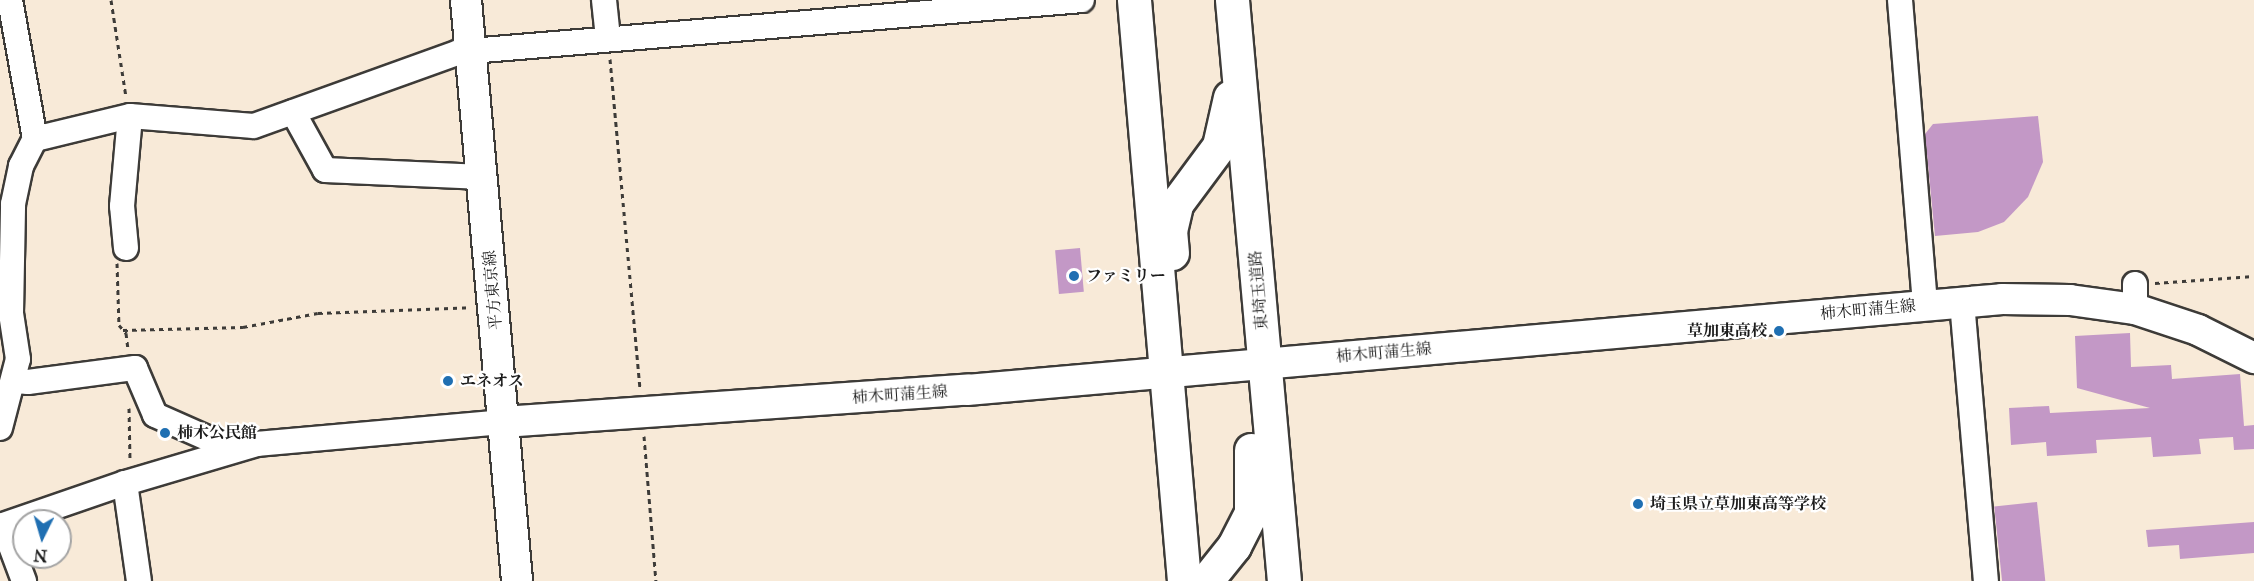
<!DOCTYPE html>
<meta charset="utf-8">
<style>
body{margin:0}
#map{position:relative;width:2254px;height:581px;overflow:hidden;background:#f8ead8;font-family:"IM FELL Great Primer","Noto Serif JP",serif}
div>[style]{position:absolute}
.building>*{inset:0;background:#c398c6;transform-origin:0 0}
.path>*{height:3px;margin-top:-1.5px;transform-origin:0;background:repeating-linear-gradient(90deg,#3d3b38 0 4.5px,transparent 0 9px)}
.roads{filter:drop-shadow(2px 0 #3d3b38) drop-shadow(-2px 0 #3d3b38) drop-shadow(0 2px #3d3b38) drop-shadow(0 -2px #3d3b38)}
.minor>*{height:24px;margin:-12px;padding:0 12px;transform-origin:12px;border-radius:12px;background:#fff}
.major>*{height:30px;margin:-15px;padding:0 15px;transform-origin:15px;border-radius:15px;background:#fff}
.highway>*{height:33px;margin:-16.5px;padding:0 16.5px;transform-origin:16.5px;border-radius:16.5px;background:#fff}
.dots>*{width:16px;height:16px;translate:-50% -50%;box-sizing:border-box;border:3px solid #fff;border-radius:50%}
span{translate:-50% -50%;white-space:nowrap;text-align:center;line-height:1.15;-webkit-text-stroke:4.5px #fff;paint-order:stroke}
.poi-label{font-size:16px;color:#1c1c1c;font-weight:700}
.left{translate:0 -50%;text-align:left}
.right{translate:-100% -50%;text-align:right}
.street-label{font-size:16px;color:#1c1c1c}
.north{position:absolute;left:12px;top:509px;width:60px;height:60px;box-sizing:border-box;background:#fff;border:2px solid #a4a4a4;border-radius:50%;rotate:185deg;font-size:16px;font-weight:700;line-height:24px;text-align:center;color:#1c1c1c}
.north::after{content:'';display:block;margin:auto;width:21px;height:27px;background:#1f6fb2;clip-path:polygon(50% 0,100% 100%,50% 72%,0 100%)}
</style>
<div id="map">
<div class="building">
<i style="clip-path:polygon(2038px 116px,2043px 162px,2028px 197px,2004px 222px,1978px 232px,1935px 236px,1925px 134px,1933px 124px)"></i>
<i style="left:1080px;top:248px;width:44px;height:25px;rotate:85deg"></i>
<i style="clip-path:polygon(2130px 333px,2131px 367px,2171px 365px,2172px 379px,2240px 374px,2244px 426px,2254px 425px,2254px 449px,2234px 450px,2233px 437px,2199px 439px,2201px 454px,2153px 457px,2151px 437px,2096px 440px,2097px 453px,2047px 456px,2046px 442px,2011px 445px,2009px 408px,2049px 406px,2050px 413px,2150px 408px,2077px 388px,2075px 336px)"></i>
<i style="left:2037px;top:502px;width:80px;height:43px;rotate:84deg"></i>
<i style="clip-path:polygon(2254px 522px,2254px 553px,2180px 559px,2179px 545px,2148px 547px,2146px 530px)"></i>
</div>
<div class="path">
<i style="left:111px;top:0;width:98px;rotate:81.2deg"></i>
<i style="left:610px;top:59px;width:332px;rotate:84.8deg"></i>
<i style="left:117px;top:263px;width:62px;rotate:88.2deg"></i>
<i style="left:119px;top:325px;width:11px;rotate:49deg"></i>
<i style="left:126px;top:333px;width:17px;rotate:83deg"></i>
<i style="left:2155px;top:283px;width:99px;rotate:-4deg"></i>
<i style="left:123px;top:330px;width:120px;rotate:-1.4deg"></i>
<i style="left:243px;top:327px;width:76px;rotate:-10.6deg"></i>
<i style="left:318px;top:313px;width:153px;rotate:-2.2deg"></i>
<i style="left:129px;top:408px;width:53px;rotate:88.9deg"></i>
<i style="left:644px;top:436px;width:145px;rotate:85.3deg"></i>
</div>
<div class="roads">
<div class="minor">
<i style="left:10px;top:0;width:141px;rotate:79.8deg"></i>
<i style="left:604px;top:0;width:39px;rotate:84deg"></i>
<i style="left:1900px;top:0;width:306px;rotate:85.3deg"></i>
<i style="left:293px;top:112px;width:66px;rotate:61.1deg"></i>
<i style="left:325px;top:170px;width:158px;rotate:2.5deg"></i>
<i style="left:126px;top:248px;width:42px;rotate:-95.4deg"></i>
<i style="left:122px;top:206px;width:90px;rotate:-84.9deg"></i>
<i style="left:2135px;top:284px;width:25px;rotate:90deg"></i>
<i style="left:1962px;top:302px;width:280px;rotate:85.1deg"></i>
<i style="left:15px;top:381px;width:13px;rotate:4deg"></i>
<i style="left:28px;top:382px;width:108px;rotate:-7.5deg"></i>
<i style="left:135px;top:368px;width:51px;rotate:66.9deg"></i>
<i style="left:155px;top:415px;width:84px;rotate:23.8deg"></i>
<i style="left:0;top:428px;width:71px;rotate:-75.4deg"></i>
<i style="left:18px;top:359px;width:47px;rotate:-98.7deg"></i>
<i style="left:11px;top:313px;width:109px;rotate:-88.9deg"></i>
<i style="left:13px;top:204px;width:39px;rotate:-78deg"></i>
<i style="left:21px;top:166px;width:30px;rotate:-63deg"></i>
<i style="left:35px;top:139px;width:98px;rotate:-13.6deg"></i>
<i style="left:130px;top:116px;width:124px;rotate:4.6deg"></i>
<i style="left:254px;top:126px;width:218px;rotate:-19.8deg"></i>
<i style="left:459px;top:52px;width:625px;rotate:-4.77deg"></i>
<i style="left:125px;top:483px;width:99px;rotate:81.9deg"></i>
<i style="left:3px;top:525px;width:60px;rotate:69.4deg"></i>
<i style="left:0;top:526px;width:132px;rotate:-19deg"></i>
<i style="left:125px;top:483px;width:138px;rotate:-16.5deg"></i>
<i style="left:257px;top:444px;width:248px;rotate:-5.1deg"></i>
</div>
<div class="major">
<i style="left:466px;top:0;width:583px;rotate:84.98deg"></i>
<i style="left:504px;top:422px;width:464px;rotate:-4deg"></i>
<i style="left:967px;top:390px;width:1039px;rotate:-5.02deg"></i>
<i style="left:2002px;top:299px;width:68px;rotate:0.8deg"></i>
<i style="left:2070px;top:300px;width:66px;rotate:7.9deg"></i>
<i style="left:2135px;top:309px;width:66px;rotate:18.4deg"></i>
<i style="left:2198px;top:330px;width:63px;rotate:26.6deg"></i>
</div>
<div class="highway">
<i style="left:1134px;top:0;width:583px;rotate:85.08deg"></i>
<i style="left:1232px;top:0;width:583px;rotate:84.89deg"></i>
<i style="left:1172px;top:253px;width:22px;rotate:-95deg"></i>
<i style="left:1170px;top:231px;width:28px;rotate:-77deg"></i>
<i style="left:1176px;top:204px;width:72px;rotate:-53.4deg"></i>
<i style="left:1219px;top:146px;width:50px;rotate:-77.3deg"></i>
<i style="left:1206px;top:581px;width:45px;rotate:-51.3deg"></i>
<i style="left:1234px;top:546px;width:38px;rotate:-63deg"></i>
<i style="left:1251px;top:512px;width:62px;rotate:-90deg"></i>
</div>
</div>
<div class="dots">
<i style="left:1074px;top:276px;background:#1f6fb2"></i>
<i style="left:1779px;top:331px;background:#1f6fb2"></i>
<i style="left:448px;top:381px;background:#1f6fb2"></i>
<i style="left:165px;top:433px;background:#1f6fb2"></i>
<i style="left:1638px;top:504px;background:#1f6fb2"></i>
</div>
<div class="poi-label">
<span class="left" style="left:1086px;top:276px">ファミリー</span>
<span class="right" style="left:1767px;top:331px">草加東高校</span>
<span class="left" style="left:460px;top:381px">エネオス</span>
<span class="left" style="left:177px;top:433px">柿木公民館</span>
<span class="left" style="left:1650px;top:504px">埼玉県立草加東高等学校</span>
</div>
<div class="street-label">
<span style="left:493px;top:290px;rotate:-95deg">平方東京線</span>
<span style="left:1259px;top:290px;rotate:-95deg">東埼玉道路</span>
<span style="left:1868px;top:310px;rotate:-5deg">柿木町蒲生線</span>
<span style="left:1384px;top:353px;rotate:-5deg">柿木町蒲生線</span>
<span style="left:900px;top:395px;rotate:-4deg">柿木町蒲生線</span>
</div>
<div class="north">N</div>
</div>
